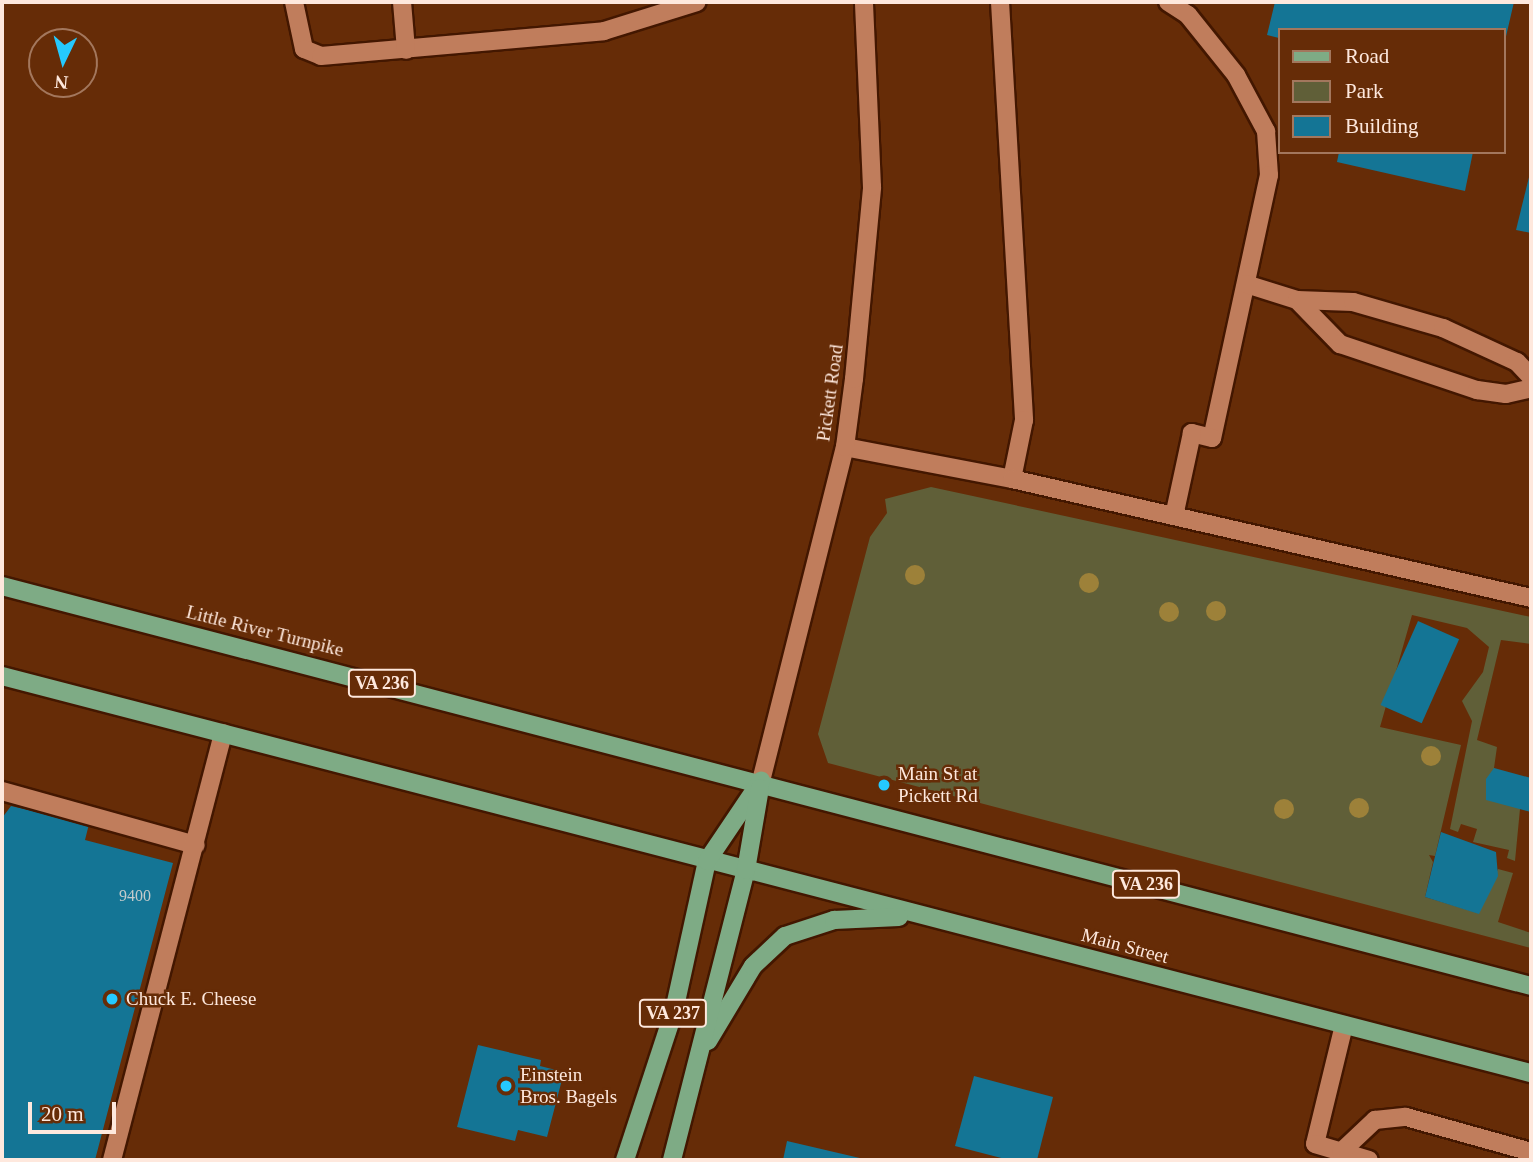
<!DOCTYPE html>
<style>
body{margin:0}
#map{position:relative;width:1533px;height:1162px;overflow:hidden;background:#662c07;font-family:"Times New Roman",serif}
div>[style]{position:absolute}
.green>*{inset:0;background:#605f38}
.building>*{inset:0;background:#147595;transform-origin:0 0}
.roads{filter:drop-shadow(2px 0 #431700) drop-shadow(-2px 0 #431700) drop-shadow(0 2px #431700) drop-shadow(0 -2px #431700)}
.minor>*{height:18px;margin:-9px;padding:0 9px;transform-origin:9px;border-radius:9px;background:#c07d5c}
.major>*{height:18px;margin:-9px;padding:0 9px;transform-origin:9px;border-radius:9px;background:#7eab85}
.trees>*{width:20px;height:20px;margin:-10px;border-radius:50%;background:#9d8139}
.dots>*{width:19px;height:19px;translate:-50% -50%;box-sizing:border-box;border:4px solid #662c07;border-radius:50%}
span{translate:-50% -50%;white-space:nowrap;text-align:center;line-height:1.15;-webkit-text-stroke:5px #662c07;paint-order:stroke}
.number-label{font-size:16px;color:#c4cbcb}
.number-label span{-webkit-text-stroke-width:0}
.shield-label span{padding:2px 5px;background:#662c07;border:2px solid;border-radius:5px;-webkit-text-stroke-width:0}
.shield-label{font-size:18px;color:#fee8dd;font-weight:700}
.street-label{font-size:19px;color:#fee8dd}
.poi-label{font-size:19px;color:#fee8dd}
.left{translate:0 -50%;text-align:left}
.frame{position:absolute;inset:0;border:4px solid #fee8dd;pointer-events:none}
.legend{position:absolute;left:1278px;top:28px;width:228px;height:126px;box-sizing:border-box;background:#662c07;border:2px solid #a3775d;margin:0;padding:9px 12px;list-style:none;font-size:21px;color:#fee8dd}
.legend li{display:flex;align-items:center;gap:14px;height:35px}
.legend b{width:35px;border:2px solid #a3775d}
.north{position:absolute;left:28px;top:28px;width:70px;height:70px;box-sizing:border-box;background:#662c07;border:2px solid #a3775d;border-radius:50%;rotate:185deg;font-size:19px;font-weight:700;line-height:28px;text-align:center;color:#fee8dd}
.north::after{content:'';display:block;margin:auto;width:24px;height:32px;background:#25c9fe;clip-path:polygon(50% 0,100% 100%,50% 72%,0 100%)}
.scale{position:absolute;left:28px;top:1102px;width:88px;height:32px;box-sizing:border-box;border:4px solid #fee8dd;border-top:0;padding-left:9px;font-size:21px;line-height:24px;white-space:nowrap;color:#fee8dd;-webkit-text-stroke:5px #662c07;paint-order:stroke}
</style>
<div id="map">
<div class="green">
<i style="clip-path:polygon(931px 487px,1531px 617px,1531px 644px,1501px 640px,1477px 740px,1497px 747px,1494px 768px,1520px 809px,1515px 861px,1507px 858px,1509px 850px,1473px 842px,1477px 829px,1461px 824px,1458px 832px,1450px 829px,1472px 721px,1462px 701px,1483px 672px,1489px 647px,1467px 628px,1412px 615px,1380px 727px,1461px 745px,1435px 856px,1429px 855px,1433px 862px,1425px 897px,1478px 913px,1498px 869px,1513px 873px,1498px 922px,1531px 933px,1531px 948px,828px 763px,818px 734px,870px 537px,887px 513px,885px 499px)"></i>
</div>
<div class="building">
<i style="clip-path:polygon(1275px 2px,1514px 2px,1504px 45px,1503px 30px,1279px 30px,1279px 38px,1267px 35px)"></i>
<i style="clip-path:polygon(1339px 152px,1473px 152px,1465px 191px,1337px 162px)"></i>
<i style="clip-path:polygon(1531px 169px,1531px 233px,1516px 230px)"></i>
<i style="left:1418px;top:621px;width:45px;height:92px;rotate:24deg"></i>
<i style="clip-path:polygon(1494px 768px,1531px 778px,1531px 812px,1486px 800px,1486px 779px)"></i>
<i style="clip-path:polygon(11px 806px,89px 824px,85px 840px,173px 863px,95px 1160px,2px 1160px,2px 818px)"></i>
<i style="clip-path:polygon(1441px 832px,1496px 852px,1498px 876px,1479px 914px,1425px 897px)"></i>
<i style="clip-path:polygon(478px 1045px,541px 1060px,540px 1066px,564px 1072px,547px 1137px,518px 1130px,515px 1141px,457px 1127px)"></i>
<i style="clip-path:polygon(974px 1076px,1053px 1097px,1037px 1160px,1009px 1160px,955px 1146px)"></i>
<i style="clip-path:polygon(787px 1141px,864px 1159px,864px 1160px,783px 1160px)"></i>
</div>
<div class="roads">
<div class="minor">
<i style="left:294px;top:2px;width:48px;rotate:78deg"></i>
<i style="left:304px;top:49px;width:18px;rotate:22deg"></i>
<i style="left:321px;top:56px;width:284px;rotate:-5deg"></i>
<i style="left:604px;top:31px;width:97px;rotate:-17.3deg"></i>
<i style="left:402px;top:2px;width:48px;rotate:85.2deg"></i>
<i style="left:1000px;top:2px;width:419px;rotate:86.7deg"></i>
<i style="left:1024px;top:420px;width:60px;rotate:101.5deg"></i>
<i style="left:1168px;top:2px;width:24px;rotate:33deg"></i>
<i style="left:1188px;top:15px;width:77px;rotate:51.3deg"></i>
<i style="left:1236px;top:75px;width:64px;rotate:61.8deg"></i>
<i style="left:1266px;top:131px;width:44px;rotate:86.1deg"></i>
<i style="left:1269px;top:175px;width:269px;rotate:102.2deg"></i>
<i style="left:1212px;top:438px;width:21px;rotate:-166deg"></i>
<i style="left:1192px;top:433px;width:85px;rotate:102.2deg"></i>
<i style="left:1246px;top:284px;width:53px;rotate:17.4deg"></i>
<i style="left:1297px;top:300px;width:56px;rotate:2deg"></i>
<i style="left:1353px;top:302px;width:94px;rotate:16.1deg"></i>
<i style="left:1443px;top:328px;width:81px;rotate:24.7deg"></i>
<i style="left:1517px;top:362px;width:21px;rotate:47deg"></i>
<i style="left:1297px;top:300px;width:62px;rotate:45.7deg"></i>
<i style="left:1340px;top:344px;width:145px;rotate:18.6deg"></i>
<i style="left:1477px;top:390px;width:29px;rotate:8deg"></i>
<i style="left:1506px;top:394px;width:26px;rotate:-13deg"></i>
<i style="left:845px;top:447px;width:170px;rotate:10.8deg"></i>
<i style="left:1012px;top:479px;width:532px;rotate:12.91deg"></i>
<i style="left:761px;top:781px;width:344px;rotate:-75.9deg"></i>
<i style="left:845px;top:447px;width:69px;rotate:-82.5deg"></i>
<i style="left:854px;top:379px;width:193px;rotate:-84.6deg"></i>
<i style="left:872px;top:187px;width:185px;rotate:-92.5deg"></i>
<i style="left:2px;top:791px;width:201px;rotate:15.6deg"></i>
<i style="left:1344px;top:1025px;width:122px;rotate:103.7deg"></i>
<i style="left:1315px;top:1144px;width:56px;rotate:16.5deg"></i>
<i style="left:1341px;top:1152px;width:47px;rotate:-43.3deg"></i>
<i style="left:1375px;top:1120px;width:31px;rotate:-6deg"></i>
<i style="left:1406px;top:1117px;width:130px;rotate:15.6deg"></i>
<i style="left:112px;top:1160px;width:441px;rotate:-75.4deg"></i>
</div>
<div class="major">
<i style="left:2px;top:586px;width:1580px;rotate:14.66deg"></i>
<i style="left:2px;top:676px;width:1580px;rotate:14.56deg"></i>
<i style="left:708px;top:1041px;width:87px;rotate:-59deg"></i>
<i style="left:753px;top:966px;width:44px;rotate:-43.2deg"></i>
<i style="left:785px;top:936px;width:52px;rotate:-18.1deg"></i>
<i style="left:834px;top:920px;width:65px;rotate:-2.6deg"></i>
<i style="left:625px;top:1160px;width:157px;rotate:-71.8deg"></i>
<i style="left:674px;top:1011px;width:154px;rotate:-77.6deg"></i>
<i style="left:707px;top:861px;width:97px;rotate:-56deg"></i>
<i style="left:672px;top:1160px;width:299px;rotate:-75.7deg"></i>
<i style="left:746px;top:870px;width:83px;rotate:-80.3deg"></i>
</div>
</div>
<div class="trees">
<i style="left:915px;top:575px"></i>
<i style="left:1089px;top:583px"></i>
<i style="left:1216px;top:611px"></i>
<i style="left:1169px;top:612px"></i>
<i style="left:1431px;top:756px"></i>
<i style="left:1359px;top:808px"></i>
<i style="left:1284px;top:809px"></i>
</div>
<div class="dots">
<i style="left:884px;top:785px;background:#25c9fe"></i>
<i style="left:112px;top:999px;background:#25c9fe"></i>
<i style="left:506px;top:1086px;background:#25c9fe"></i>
</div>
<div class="number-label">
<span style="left:135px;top:896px">9400</span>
</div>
<div class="shield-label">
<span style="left:382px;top:683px">VA 236</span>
<span style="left:1146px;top:884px">VA 236</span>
<span style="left:673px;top:1013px">VA 237</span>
</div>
<div class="street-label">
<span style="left:830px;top:393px;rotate:-82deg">Pickett Road</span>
<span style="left:265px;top:631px;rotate:14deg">Little River Turnpike</span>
<span style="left:1125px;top:946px;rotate:15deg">Main Street</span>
</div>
<div class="poi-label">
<span class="left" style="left:898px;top:785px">Main St at<br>Pickett Rd</span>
<span class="left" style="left:126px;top:999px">Chuck E. Cheese</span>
<span class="left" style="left:520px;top:1086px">Einstein<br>Bros. Bagels</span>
</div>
<div class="frame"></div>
<ul class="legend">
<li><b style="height:9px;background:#7eab85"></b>Road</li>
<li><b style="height:19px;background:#605f38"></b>Park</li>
<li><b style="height:19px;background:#147595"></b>Building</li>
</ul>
<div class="north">N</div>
<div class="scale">20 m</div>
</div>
